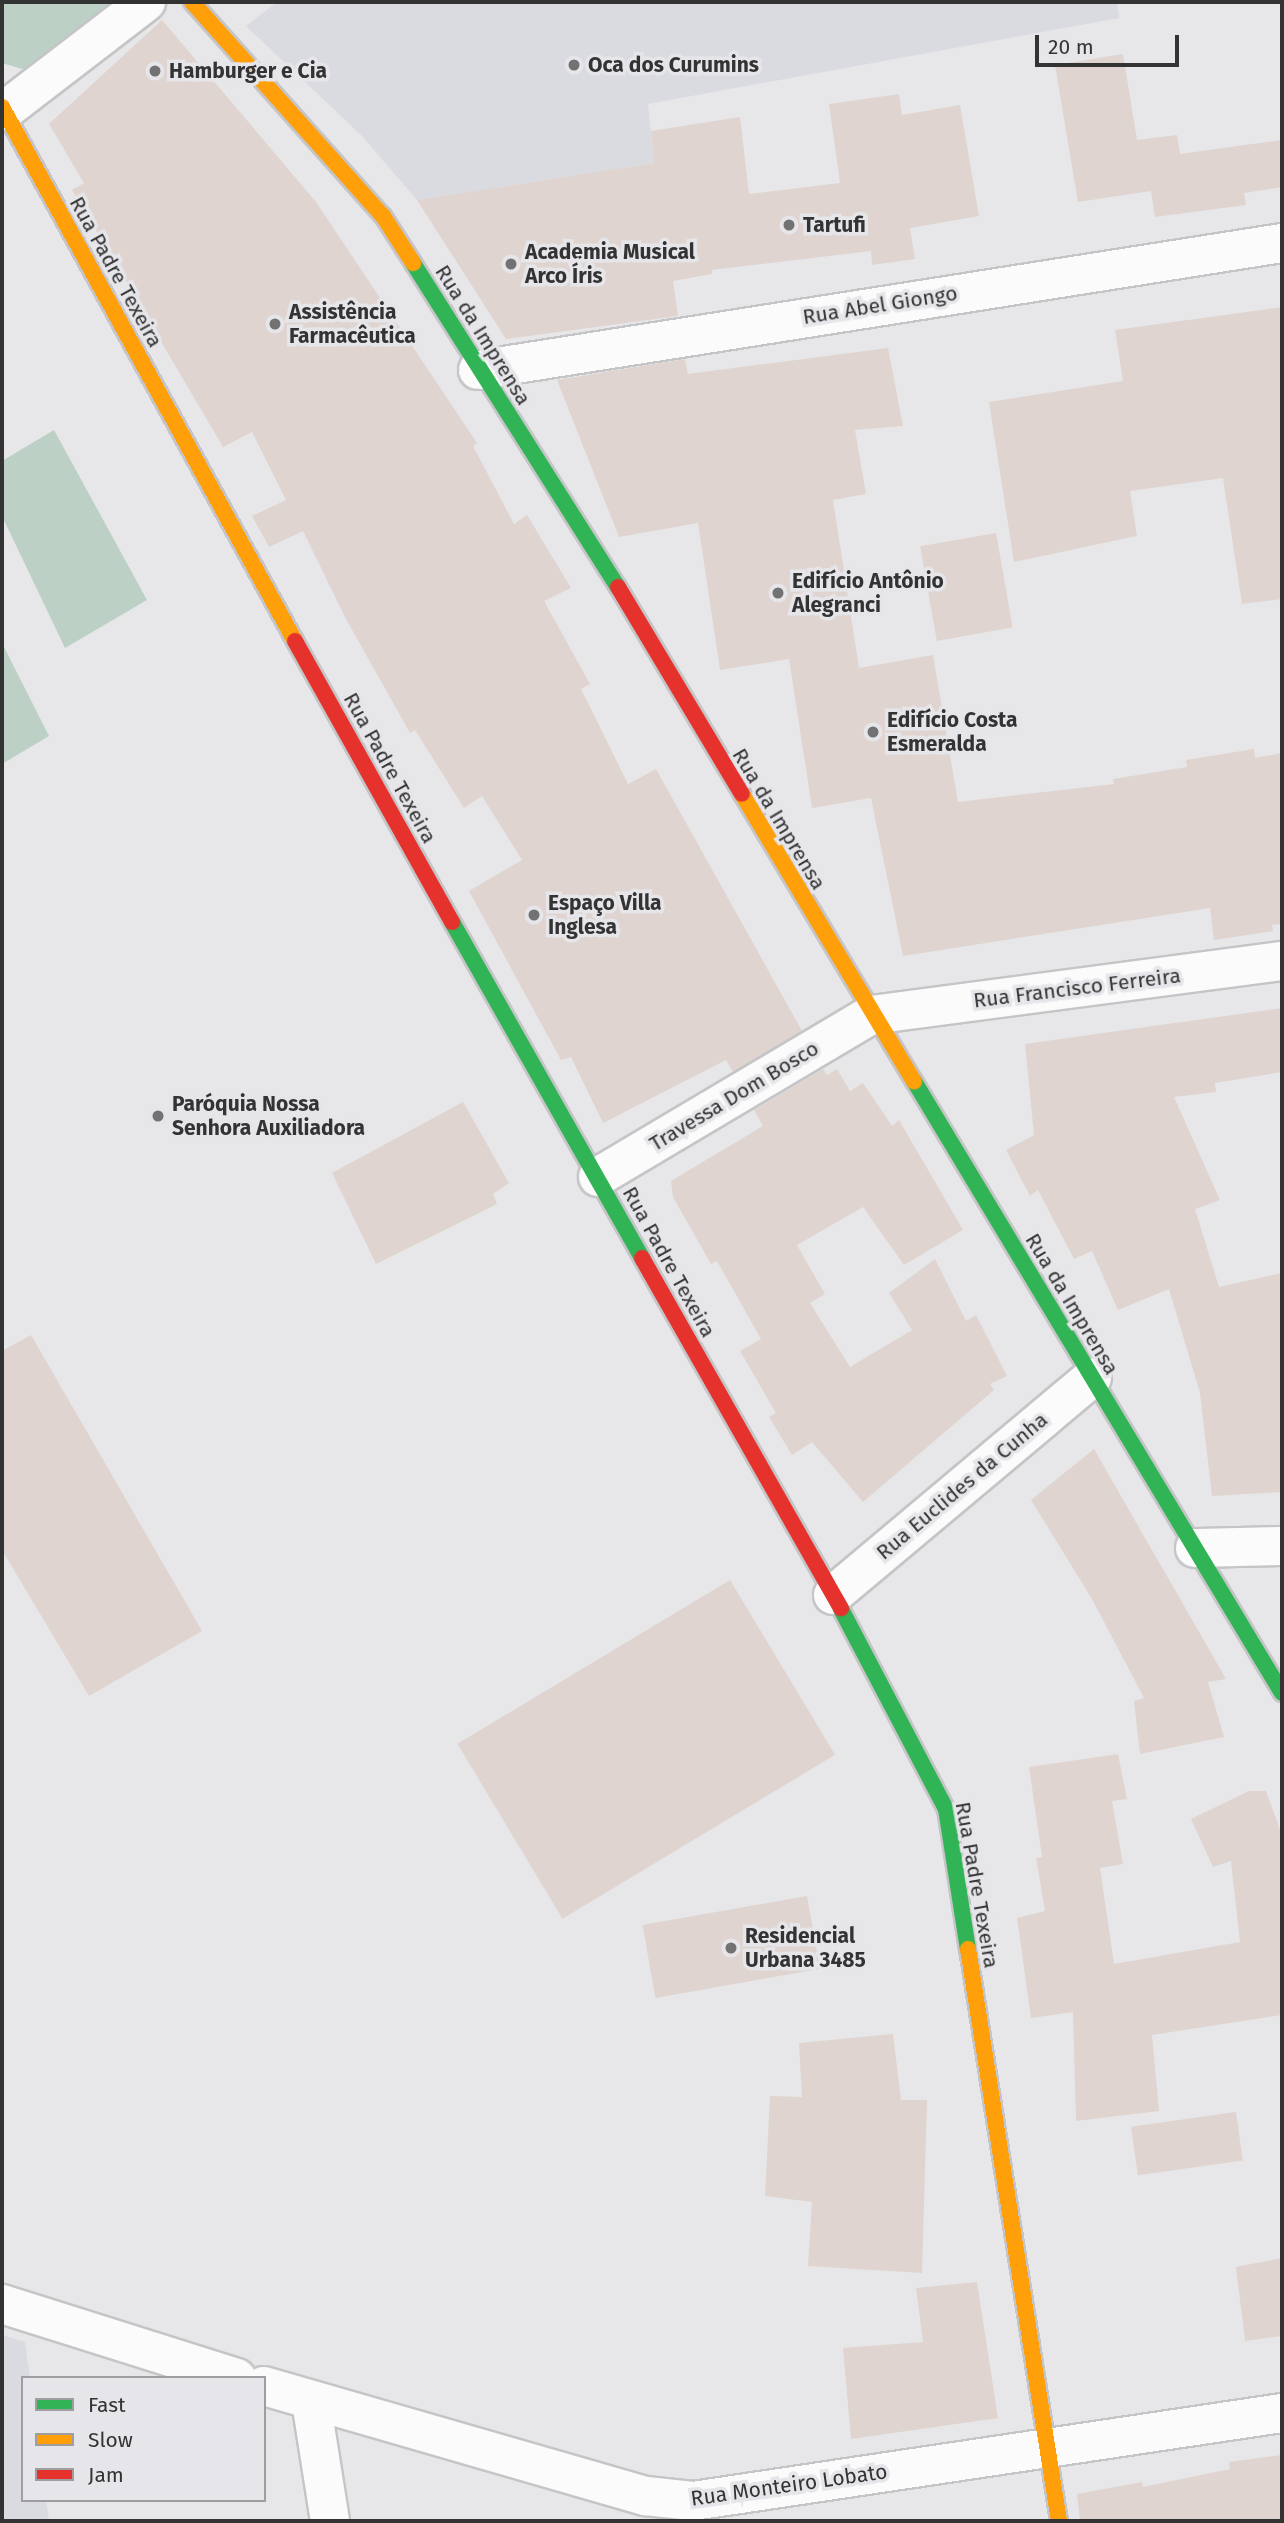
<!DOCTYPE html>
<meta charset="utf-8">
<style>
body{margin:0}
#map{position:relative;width:1284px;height:2523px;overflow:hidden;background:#e7e7e9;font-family:"Fira Sans",sans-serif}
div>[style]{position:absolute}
.built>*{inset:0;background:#dadae1}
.green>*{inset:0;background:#bcd0c6}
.building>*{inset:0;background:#dfd4cf;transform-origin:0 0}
.roads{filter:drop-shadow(2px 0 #c5c5c7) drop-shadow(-2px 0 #c5c5c7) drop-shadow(0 2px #c5c5c7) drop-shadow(0 -2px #c5c5c7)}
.street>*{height:38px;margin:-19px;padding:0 19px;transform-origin:19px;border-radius:19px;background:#fbfbfc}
.fast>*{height:16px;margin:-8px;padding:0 8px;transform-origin:8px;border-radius:8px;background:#30b455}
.slow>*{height:16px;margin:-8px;padding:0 8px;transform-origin:8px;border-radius:8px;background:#ff9f0a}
.jam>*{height:16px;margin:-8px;padding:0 8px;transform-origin:8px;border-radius:8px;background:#e5322d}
.dots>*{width:19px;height:19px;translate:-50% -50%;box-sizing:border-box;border:4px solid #e6e6ea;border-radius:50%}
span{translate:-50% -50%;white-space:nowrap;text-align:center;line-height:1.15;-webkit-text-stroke:7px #e6e6ea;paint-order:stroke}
.poi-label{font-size:21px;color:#333334;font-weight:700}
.left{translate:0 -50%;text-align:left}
.street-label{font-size:21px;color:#333334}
.frame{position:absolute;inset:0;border:4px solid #333334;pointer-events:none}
.legend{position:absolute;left:21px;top:2376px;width:245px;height:126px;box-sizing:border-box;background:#e6e6ea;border:2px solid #9e9ea1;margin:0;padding:9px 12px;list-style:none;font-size:21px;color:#333334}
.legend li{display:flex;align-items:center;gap:14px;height:35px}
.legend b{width:35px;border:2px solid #9e9ea1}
.scale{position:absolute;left:1035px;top:35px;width:144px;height:32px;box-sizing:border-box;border:4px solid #333334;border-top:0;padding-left:9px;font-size:21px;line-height:24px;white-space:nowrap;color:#333334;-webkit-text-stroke:5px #e6e6ea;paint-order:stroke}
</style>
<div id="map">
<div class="built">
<i style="clip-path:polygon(277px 2px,1117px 2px,1119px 18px,648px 104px,654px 163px,417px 200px,362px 136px,246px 26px)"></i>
<i style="clip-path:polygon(2px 2335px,25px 2342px,30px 2378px,23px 2378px,23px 2500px,46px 2500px,49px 2521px,2px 2521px)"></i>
</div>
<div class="green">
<i style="clip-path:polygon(2px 2px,128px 2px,51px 60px,22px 69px,2px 63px)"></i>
<i style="clip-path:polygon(54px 430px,147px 600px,65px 648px,2px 516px,2px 461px)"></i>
<i style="clip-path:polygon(2px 643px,49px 736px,2px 764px)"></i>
</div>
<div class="building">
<i style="clip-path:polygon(162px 20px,316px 202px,477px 443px,473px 446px,514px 524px,527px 515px,571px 588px,544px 601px,590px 684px,581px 689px,628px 784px,656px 769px,802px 1031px,733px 1072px,726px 1060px,603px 1123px,571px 1057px,561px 1060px,469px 891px,522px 860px,482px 796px,464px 808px,415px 730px,410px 733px,346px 619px,303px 531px,269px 547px,252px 516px,286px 500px,252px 432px,223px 447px,72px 190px,84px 183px,49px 124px)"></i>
<i style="clip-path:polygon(1123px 54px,1137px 140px,1177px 135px,1180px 154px,1282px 140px,1282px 187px,1244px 193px,1246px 205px,1155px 217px,1151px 191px,1078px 202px,1055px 65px)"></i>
<i style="clip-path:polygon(899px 94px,902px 115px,960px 105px,979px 216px,910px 228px,915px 259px,872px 265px,871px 251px,712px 270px,712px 274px,673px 281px,678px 316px,506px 339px,417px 200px,654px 163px,651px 131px,740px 117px,749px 194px,840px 183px,829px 104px)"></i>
<i style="clip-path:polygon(1282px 307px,1282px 599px,1242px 604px,1223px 478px,1130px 491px,1137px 536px,1014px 562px,989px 402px,1123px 381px,1115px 330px)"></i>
<i style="clip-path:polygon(888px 348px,903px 426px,855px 430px,866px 494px,833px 500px,859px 668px,933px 655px,958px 802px,1114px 784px,1113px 779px,1187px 767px,1186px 760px,1254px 749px,1255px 758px,1282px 753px,1282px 924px,1272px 925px,1273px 931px,1214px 940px,1210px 908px,903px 956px,871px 798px,812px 808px,789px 659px,720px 670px,698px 523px,619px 537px,557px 380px,685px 359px,688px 374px)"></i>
<i style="left:996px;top:533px;width:96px;height:77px;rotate:80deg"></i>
<i style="clip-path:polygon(1282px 1008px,1282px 1072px,1215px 1083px,1216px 1092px,1174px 1097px,1220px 1200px,1195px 1209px,1219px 1287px,1282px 1273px,1282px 1492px,1212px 1496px,1200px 1393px,1169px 1289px,1118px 1310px,1092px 1251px,1074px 1259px,1038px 1190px,1030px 1196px,1006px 1150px,1034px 1135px,1025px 1044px)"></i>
<i style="clip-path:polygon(823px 1069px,827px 1075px,837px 1069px,850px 1091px,863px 1083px,892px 1126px,899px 1120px,963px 1230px,904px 1265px,863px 1207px,797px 1245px,825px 1294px,810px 1303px,850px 1367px,912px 1330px,889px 1293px,935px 1259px,966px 1321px,976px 1315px,1007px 1376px,990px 1384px,994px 1390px,863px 1502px,812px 1442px,792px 1455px,769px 1417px,776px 1413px,740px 1351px,761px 1339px,717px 1261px,711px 1264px,673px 1197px,671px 1181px,763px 1126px,754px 1110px)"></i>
<i style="clip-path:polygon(463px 1102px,509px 1183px,493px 1194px,497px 1204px,376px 1264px,332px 1173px)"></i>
<i style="clip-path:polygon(31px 1335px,202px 1631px,89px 1696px,2px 1550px,2px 1351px)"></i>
<i style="clip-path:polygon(1094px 1449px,1226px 1679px,1208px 1682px,1224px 1737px,1140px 1754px,1134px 1701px,1144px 1698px,1092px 1599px,1031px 1500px)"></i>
<i style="left:730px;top:1580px;width:204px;height:318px;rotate:59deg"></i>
<i style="clip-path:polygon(1118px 1754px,1127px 1799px,1112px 1801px,1123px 1864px,1100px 1868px,1114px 1964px,1240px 1942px,1231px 1861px,1213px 1867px,1191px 1819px,1249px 1791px,1266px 1791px,1282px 1835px,1282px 2015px,1152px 2035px,1159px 2111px,1076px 2121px,1073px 2012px,1031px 2018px,1017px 1918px,1045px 1911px,1036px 1858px,1042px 1857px,1029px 1767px)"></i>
<i style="left:807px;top:1896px;width:74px;height:167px;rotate:80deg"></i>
<i style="clip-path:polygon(893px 2034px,901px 2100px,927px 2100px,922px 2273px,808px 2266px,812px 2202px,765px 2196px,770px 2096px,802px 2097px,799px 2043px)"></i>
<i style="left:1236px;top:2112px;width:49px;height:106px;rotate:82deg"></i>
<i style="clip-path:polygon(1282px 2258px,1282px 2336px,1245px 2341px,1236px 2267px)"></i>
<i style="clip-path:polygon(977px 2282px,998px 2418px,851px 2439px,843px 2348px,923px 2342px,916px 2288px)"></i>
<i style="clip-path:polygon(1282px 2455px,1282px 2521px,1080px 2521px,1077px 2494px,1142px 2482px,1143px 2487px,1230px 2469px,1229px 2462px)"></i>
</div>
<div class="roads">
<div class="street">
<i style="left:4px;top:111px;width:179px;rotate:-37.5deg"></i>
<i style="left:478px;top:370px;width:814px;rotate:-8.98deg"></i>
<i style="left:598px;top:1177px;width:317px;rotate:-30.7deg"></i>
<i style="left:871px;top:1015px;width:415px;rotate:-7.5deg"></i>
<i style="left:1195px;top:1548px;width:87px;rotate:-1.3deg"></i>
<i style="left:833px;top:1595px;width:338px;rotate:-40deg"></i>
<i style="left:2px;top:2304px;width:246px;rotate:17.5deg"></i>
<i style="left:264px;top:2386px;width:398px;rotate:16.1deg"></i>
<i style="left:646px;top:2496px;width:47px;rotate:6.1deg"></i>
<i style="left:693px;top:2501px;width:596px;rotate:-8.5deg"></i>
<i style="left:311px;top:2401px;width:121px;rotate:81deg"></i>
</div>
<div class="fast">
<i style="left:413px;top:263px;width:383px;rotate:57.7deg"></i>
<i style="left:452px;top:922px;width:386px;rotate:60.5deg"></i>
<i style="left:914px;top:1081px;width:714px;rotate:58.98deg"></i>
<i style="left:841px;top:1609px;width:226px;rotate:62.3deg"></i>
<i style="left:946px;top:1809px;width:142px;rotate:81.1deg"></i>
</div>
<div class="slow">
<i style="left:192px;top:2px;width:287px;rotate:48.3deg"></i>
<i style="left:383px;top:216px;width:56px;rotate:57.4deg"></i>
<i style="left:2px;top:107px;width:609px;rotate:61.25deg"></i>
<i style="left:742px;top:794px;width:335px;rotate:59.1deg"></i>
<i style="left:968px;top:1949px;width:579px;rotate:80.96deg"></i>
</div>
<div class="jam">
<i style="left:618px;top:587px;width:241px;rotate:59.1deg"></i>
<i style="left:295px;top:641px;width:322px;rotate:60.8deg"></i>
<i style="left:642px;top:1258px;width:403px;rotate:60.4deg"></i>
</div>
</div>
<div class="dots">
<i style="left:574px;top:65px;background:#727273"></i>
<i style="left:155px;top:71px;background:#727273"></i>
<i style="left:789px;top:225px;background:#727273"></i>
<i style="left:511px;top:264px;background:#727273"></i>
<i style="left:275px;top:324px;background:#727273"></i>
<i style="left:778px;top:593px;background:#727273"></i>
<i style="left:873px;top:732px;background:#727273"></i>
<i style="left:534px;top:915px;background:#727273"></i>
<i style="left:158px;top:1116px;background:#727273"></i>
<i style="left:731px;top:1948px;background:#727273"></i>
</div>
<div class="poi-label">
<span class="left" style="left:588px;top:65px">Oca dos Curumins</span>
<span class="left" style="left:169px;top:71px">Hamburger e Cia</span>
<span class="left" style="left:803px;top:225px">Tartufi</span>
<span class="left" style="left:525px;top:264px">Academia Musical<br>Arco Íris</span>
<span class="left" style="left:289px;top:324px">Assistência<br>Farmacêutica</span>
<span class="left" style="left:792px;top:593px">Edifício Antônio<br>Alegranci</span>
<span class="left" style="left:887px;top:732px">Edifício Costa<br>Esmeralda</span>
<span class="left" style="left:548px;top:915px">Espaço Villa<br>Inglesa</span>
<span class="left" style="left:172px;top:1116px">Paróquia Nossa<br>Senhora Auxiliadora</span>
<span class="left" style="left:745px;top:1948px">Residencial<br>Urbana 3485</span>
</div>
<div class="street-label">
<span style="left:116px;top:272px;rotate:61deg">Rua Padre Texeira</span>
<span style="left:880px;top:305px;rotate:-9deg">Rua Abel Giongo</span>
<span style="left:483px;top:335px;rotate:58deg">Rua da Imprensa</span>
<span style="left:390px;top:768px;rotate:61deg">Rua Padre Texeira</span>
<span style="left:779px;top:819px;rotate:59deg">Rua da Imprensa</span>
<span style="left:1077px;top:988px;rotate:-7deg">Rua Francisco Ferreira</span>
<span style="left:734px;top:1096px;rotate:-31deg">Travessa Dom Bosco</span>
<span style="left:669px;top:1262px;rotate:61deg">Rua Padre Texeira</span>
<span style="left:1072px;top:1304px;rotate:59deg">Rua da Imprensa</span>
<span style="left:962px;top:1486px;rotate:-40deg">Rua Euclides da Cunha</span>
<span style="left:977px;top:1885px;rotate:80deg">Rua Padre Texeira</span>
<span style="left:789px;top:2485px;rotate:-8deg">Rua Monteiro Lobato</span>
</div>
<div class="frame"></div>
<ul class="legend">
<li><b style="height:9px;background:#30b455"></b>Fast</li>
<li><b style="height:9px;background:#ff9f0a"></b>Slow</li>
<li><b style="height:9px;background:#e5322d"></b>Jam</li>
</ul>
<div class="scale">20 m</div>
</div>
